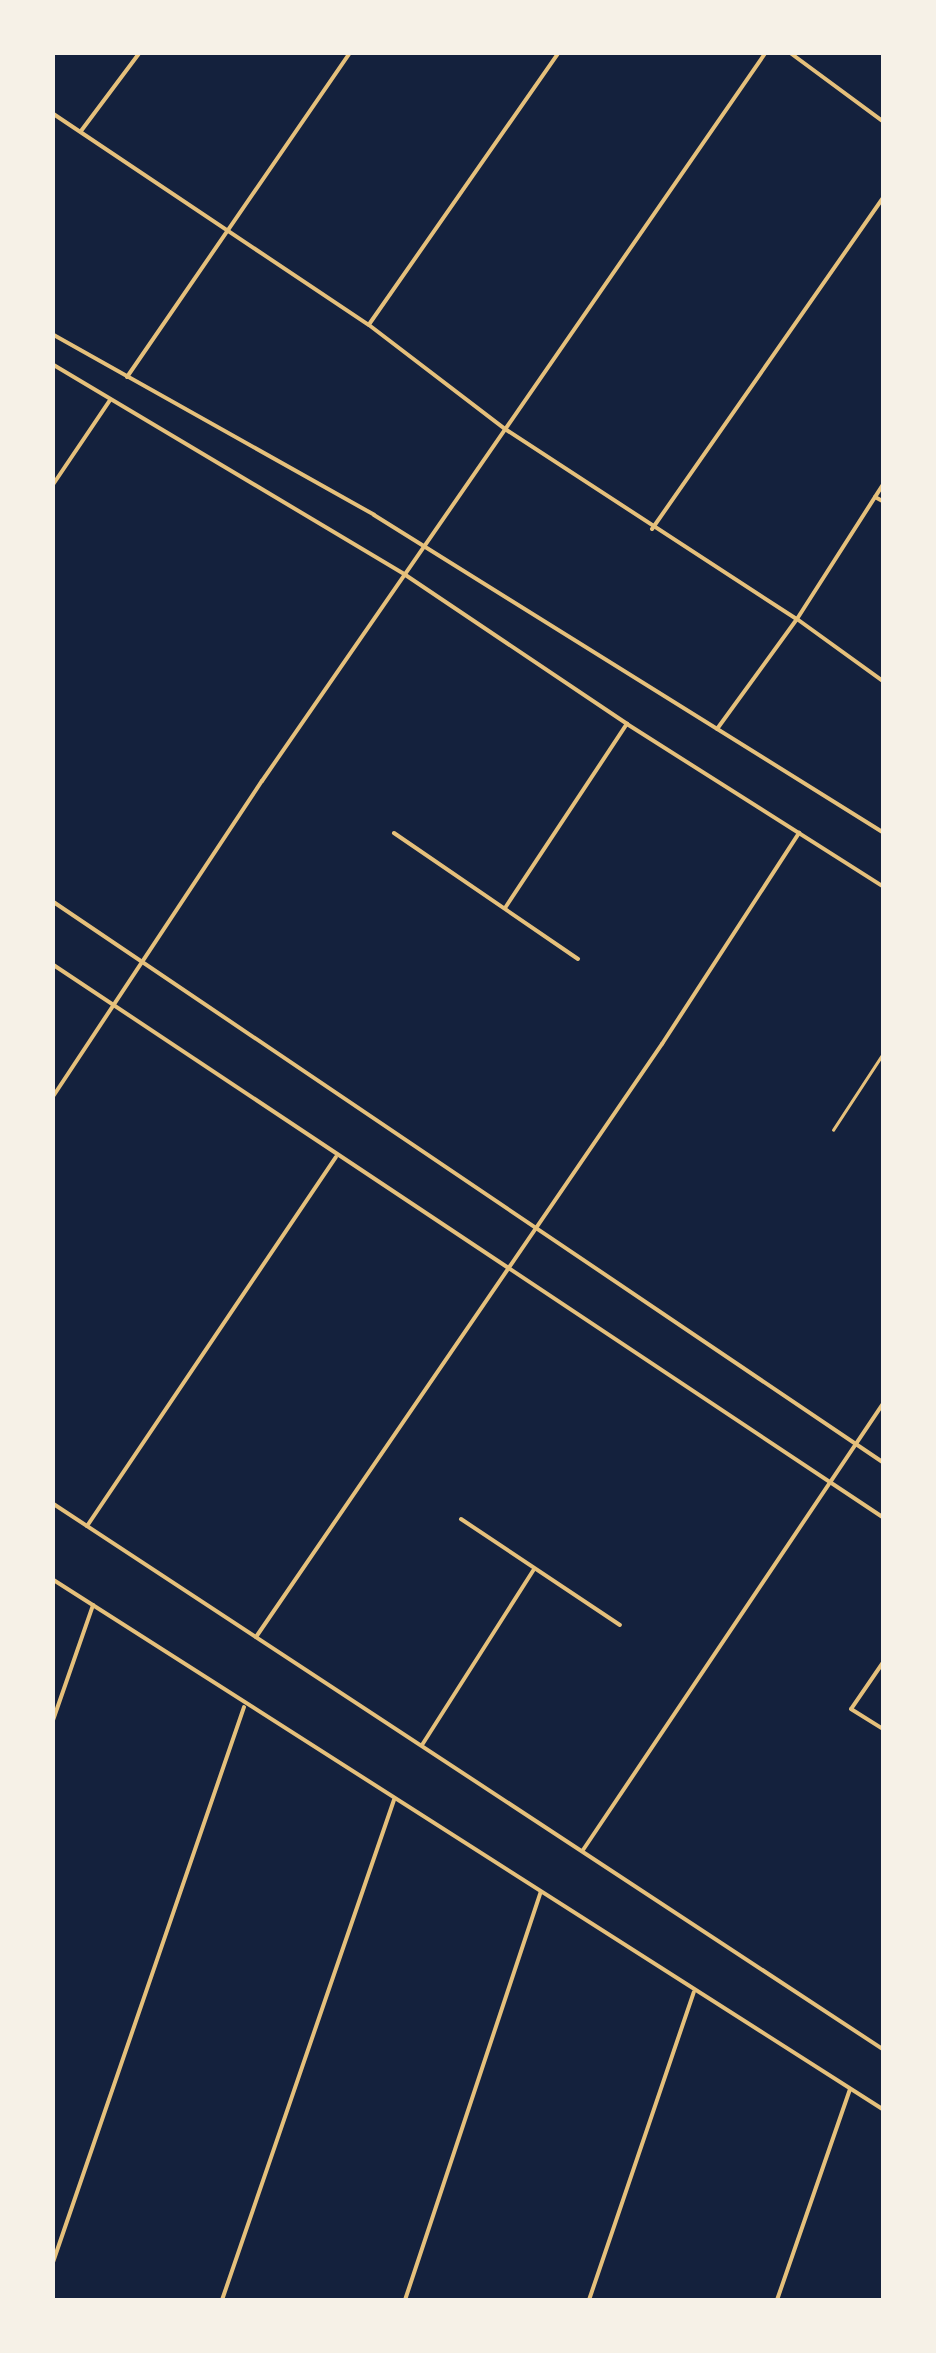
<!DOCTYPE html>
<style>
body{margin:0}
#map{position:relative;width:936px;height:2353px;overflow:hidden;background:#14213d;font-family:"Noto Sans",sans-serif}
div>[style]{position:absolute}
.service>*{height:2.5px;margin:-1.25px;padding:0 1.25px;transform-origin:1.25px;border-radius:1.25px;background:#e5c07b}
.minor>*{height:4px;margin:-2px;padding:0 2px;transform-origin:2px;border-radius:2px;background:#e5c07b}
span{translate:-50% -50%;white-space:nowrap;text-align:center;line-height:1.15;-webkit-text-stroke:8px #f6f1e7;paint-order:stroke}
.frame{position:absolute;inset:0;border:55px solid #f6f1e7;pointer-events:none}
</style>
<div id="map">
<div class="service">
<i style="left:833px;top:1130px;width:93px;rotate:-56.8deg"></i>
</div>
<div class="minor">
<i style="left:789px;top:52px;width:118px;rotate:36.4deg"></i>
<i style="left:52px;top:113px;width:381px;rotate:33.8deg"></i>
<i style="left:369px;top:325px;width:171px;rotate:37.4deg"></i>
<i style="left:505px;top:429px;width:348px;rotate:33.1deg"></i>
<i style="left:797px;top:619px;width:107px;rotate:35.9deg"></i>
<i style="left:81px;top:131px;width:99px;rotate:-53.2deg"></i>
<i style="left:370px;top:323px;width:330px;rotate:-55.1deg"></i>
<i style="left:52px;top:334px;width:369px;rotate:29.3deg"></i>
<i style="left:374px;top:515px;width:601px;rotate:31.94deg"></i>
<i style="left:52px;top:364px;width:410px;rotate:30.8deg"></i>
<i style="left:404px;top:574px;width:269px;rotate:33.9deg"></i>
<i style="left:627px;top:724px;width:304px;rotate:32.4deg"></i>
<i style="left:127px;top:377px;width:394px;rotate:-55.5deg"></i>
<i style="left:52px;top:486px;width:104px;rotate:-56deg"></i>
<i style="left:875px;top:497px;width:10px;rotate:29deg"></i>
<i style="left:652px;top:529px;width:406px;rotate:-55.1deg"></i>
<i style="left:717px;top:729px;width:136px;rotate:-54deg"></i>
<i style="left:797px;top:619px;width:161px;rotate:-57.4deg"></i>
<i style="left:394px;top:833px;width:223px;rotate:34.4deg"></i>
<i style="left:52px;top:901px;width:1004px;rotate:34.04deg"></i>
<i style="left:505px;top:908px;width:221px;rotate:-56.5deg"></i>
<i style="left:52px;top:964px;width:1000px;rotate:33.66deg"></i>
<i style="left:52px;top:1098px;width:380px;rotate:-56.5deg"></i>
<i style="left:262px;top:781px;width:886px;rotate:-55.34deg"></i>
<i style="left:52px;top:1503px;width:996px;rotate:33.32deg"></i>
<i style="left:461px;top:1519px;width:191px;rotate:33.7deg"></i>
<i style="left:87px;top:1526px;width:445px;rotate:-56deg"></i>
<i style="left:52px;top:1579px;width:987px;rotate:32.55deg"></i>
<i style="left:256px;top:1637px;width:719px;rotate:-55.6deg"></i>
<i style="left:662px;top:1044px;width:252px;rotate:-57deg"></i>
<i style="left:884px;top:1661px;width:58px;rotate:124.5deg"></i>
<i style="left:851px;top:1709px;width:39px;rotate:32deg"></i>
<i style="left:52px;top:1723px;width:125px;rotate:-70.8deg"></i>
<i style="left:422px;top:1745px;width:209px;rotate:-57.5deg"></i>
<i style="left:583px;top:1850px;width:540px;rotate:-56.1deg"></i>
<i style="left:52px;top:2265px;width:590px;rotate:-71.01deg"></i>
<i style="left:222px;top:2300px;width:529px;rotate:-71.02deg"></i>
<i style="left:405px;top:2300px;width:429px;rotate:-71.6deg"></i>
<i style="left:589px;top:2300px;width:325px;rotate:-71.2deg"></i>
<i style="left:777px;top:2300px;width:223px;rotate:-70.9deg"></i>
</div>
<div class="frame"></div>
</div>
